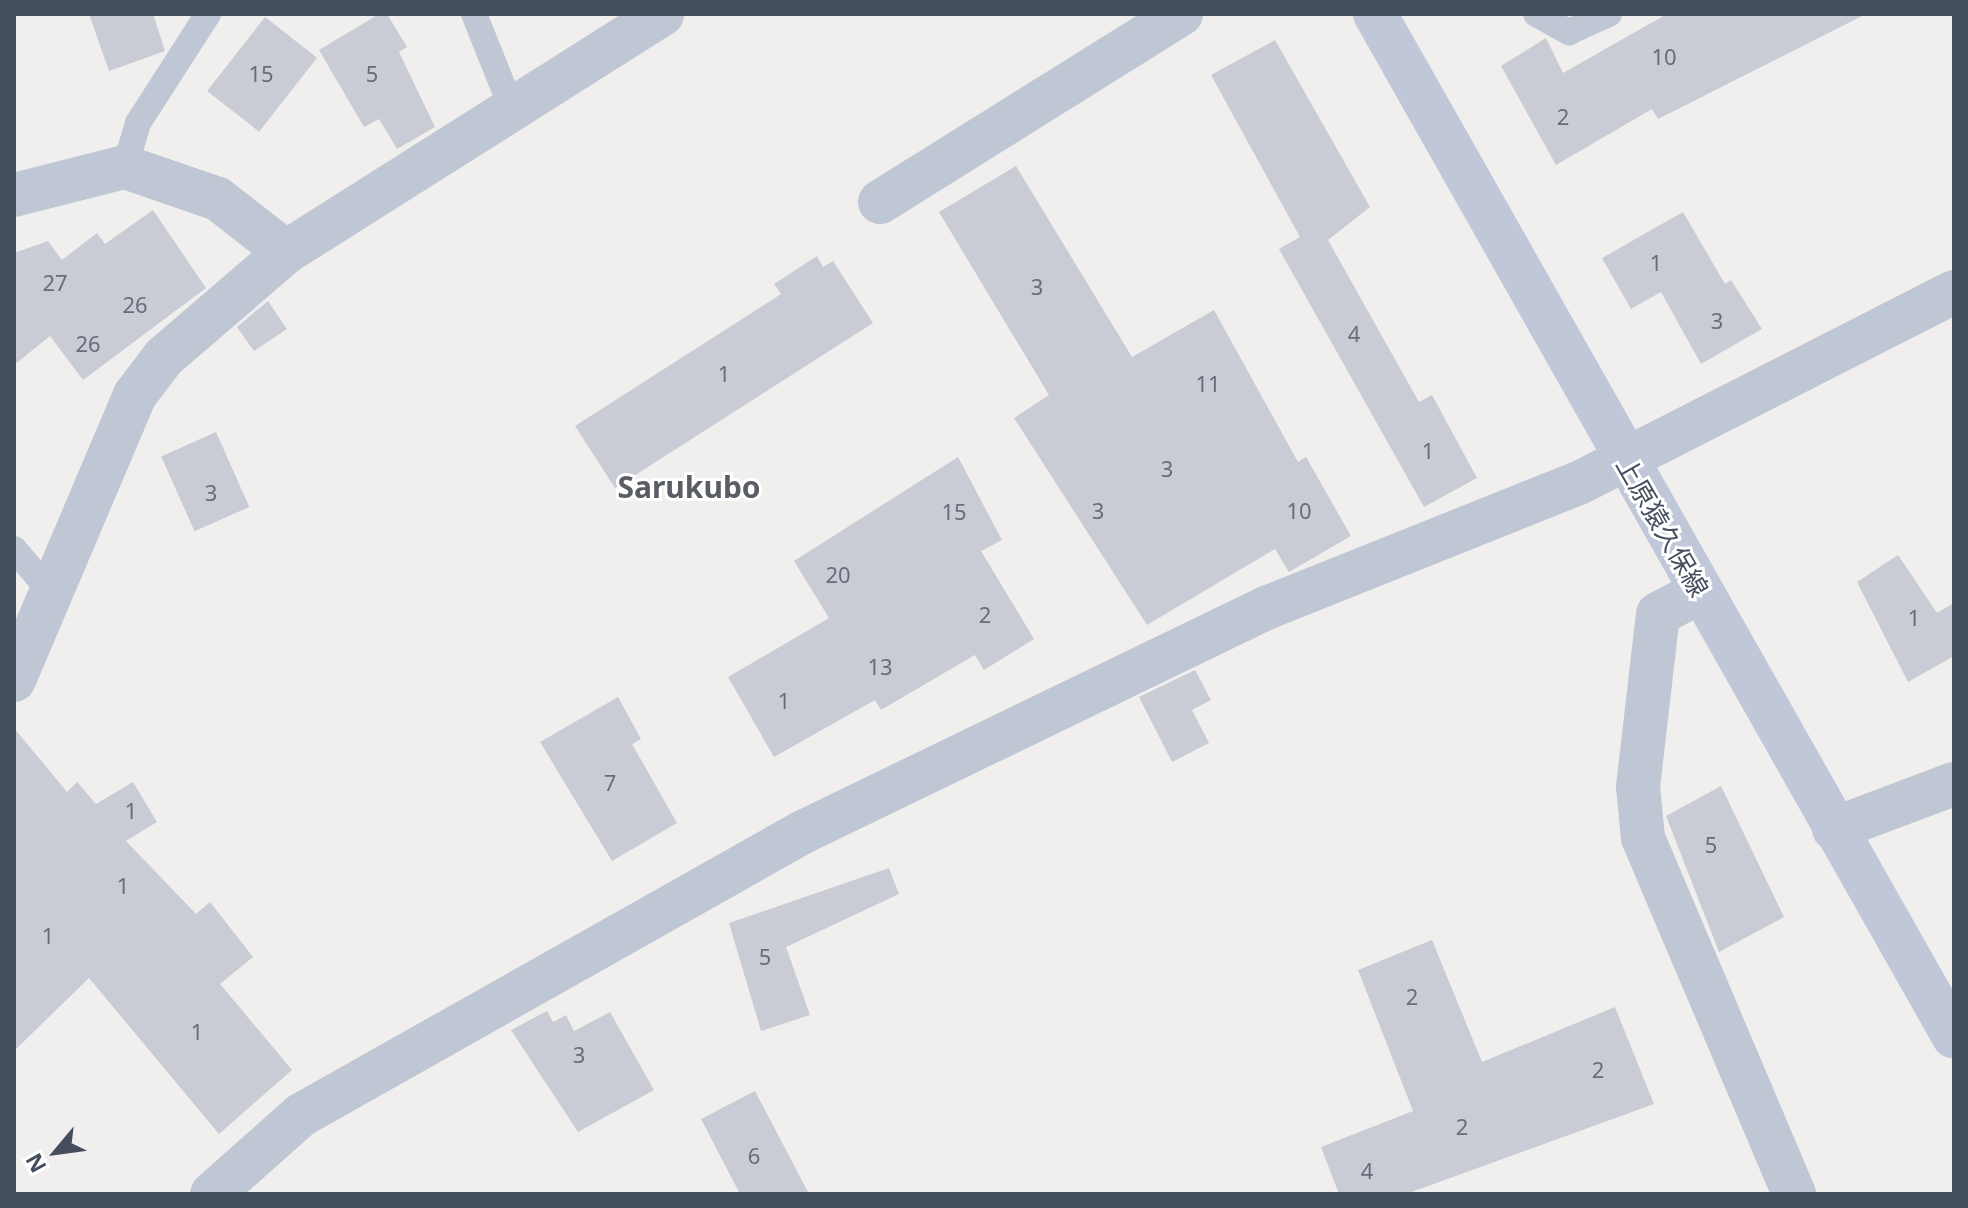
<!DOCTYPE html>
<meta charset="utf-8">
<style>
body{margin:0}
#map{position:relative;width:1968px;height:1208px;overflow:hidden;background:#f1eeee;font-family:"Noto Sans","Noto Sans JP",sans-serif}
div>[style]{position:absolute}
.building>*{inset:0;background:#c9ccd4;transform-origin:0 0}
.service>*{height:26px;margin:-13px;padding:0 13px;transform-origin:13px;border-radius:13px;background:#c0c7d4}
.minor>*{height:44px;margin:-22px;padding:0 22px;transform-origin:22px;border-radius:22px;background:#c0c7d4}
.secondary>*{height:44px;margin:-22px;padding:0 22px;transform-origin:22px;border-radius:22px;background:#bfc7d8}
span{translate:-50% -50%;white-space:nowrap;text-align:center;line-height:1.15;-webkit-text-stroke:6px #fff;paint-order:stroke}
.number-label{font-size:22px;color:#666e7a}
.number-label span{-webkit-text-stroke-width:0}
.street-label{font-size:26px;color:#454e5c}
.quarter-label{font-size:30px;color:#5a5d63;font-weight:700}
.frame{position:absolute;inset:0;border:16px solid #454e5c;pointer-events:none}
.north{position:absolute;left:16px;top:1112px;width:80px;height:80px;-webkit-text-stroke:6px #fff;paint-order:stroke;rotate:241deg;font-size:22px;font-weight:700;line-height:32px;text-align:center;color:#454e5c}
.north::after{content:'';display:block;margin:auto;width:28px;height:36px;background:#454e5c;clip-path:polygon(50% 0,100% 100%,50% 72%,0 100%)}
</style>
<div id="map">
<div class="building">
<i style="clip-path:polygon(89px 14px,153px 14px,165px 51px,109px 71px)"></i>
<i style="clip-path:polygon(379px 14px,387px 14px,407px 47px,399px 52px,435px 127px,397px 149px,379px 119px,364px 127px,319px 50px)"></i>
<i style="clip-path:polygon(1667px 14px,1866px 14px,1658px 119px,1652px 109px,1556px 165px,1501px 66px,1546px 38px,1563px 73px)"></i>
<i style="left:265px;top:17px;width:66px;height:94px;rotate:38deg"></i>
<i style="clip-path:polygon(1275px 40px,1370px 207px,1328px 240px,1419px 402px,1432px 395px,1477px 478px,1424px 507px,1279px 249px,1300px 237px,1211px 75px)"></i>
<i style="clip-path:polygon(1016px 166px,1132px 357px,1214px 310px,1298px 462px,1306px 457px,1351px 536px,1289px 572px,1275px 549px,1147px 625px,1014px 418px,1049px 395px,939px 212px)"></i>
<i style="clip-path:polygon(153px 210px,206px 288px,83px 380px,50px 336px,14px 365px,14px 253px,48px 241px,62px 260px,97px 233px,105px 244px)"></i>
<i style="clip-path:polygon(1683px 212px,1725px 284px,1731px 280px,1762px 329px,1701px 364px,1661px 292px,1631px 309px,1602px 258px)"></i>
<i style="clip-path:polygon(817px 256px,823px 267px,833px 261px,873px 323px,615px 488px,575px 426px,781px 294px,774px 284px)"></i>
<i style="clip-path:polygon(268px 301px,287px 329px,254px 351px,237px 327px)"></i>
<i style="left:216px;top:432px;width:82px;height:60px;rotate:66deg"></i>
<i style="clip-path:polygon(958px 457px,1002px 540px,981px 551px,1034px 639px,984px 670px,975px 655px,881px 710px,875px 700px,774px 757px,728px 677px,829px 618px,794px 561px)"></i>
<i style="clip-path:polygon(1898px 555px,1937px 613px,1954px 603px,1954px 656px,1908px 682px,1857px 582px)"></i>
<i style="clip-path:polygon(1195px 670px,1211px 700px,1192px 710px,1209px 743px,1172px 762px,1139px 697px)"></i>
<i style="clip-path:polygon(618px 697px,641px 739px,632px 744px,677px 823px,612px 861px,540px 742px)"></i>
<i style="clip-path:polygon(14px 728px,67px 792px,77px 782px,96px 804px,133px 782px,157px 822px,126px 841px,196px 914px,210px 902px,253px 957px,220px 984px,292px 1070px,219px 1134px,89px 978px,14px 1051px)"></i>
<i style="clip-path:polygon(1721px 786px,1784px 917px,1719px 952px,1666px 816px)"></i>
<i style="clip-path:polygon(889px 868px,899px 894px,786px 947px,810px 1015px,761px 1031px,729px 923px)"></i>
<i style="clip-path:polygon(1432px 940px,1482px 1062px,1615px 1007px,1654px 1104px,1406px 1194px,1339px 1194px,1321px 1147px,1413px 1111px,1358px 970px)"></i>
<i style="clip-path:polygon(547px 1011px,553px 1022px,566px 1015px,574px 1031px,610px 1012px,654px 1090px,578px 1132px,511px 1030px)"></i>
<i style="clip-path:polygon(755px 1091px,809px 1194px,740px 1194px,701px 1119px)"></i>
</div>
<div class="service">
<i style="left:474px;top:14px;width:102px;rotate:68.2deg"></i>
<i style="left:1536px;top:14px;width:38px;rotate:29deg"></i>
<i style="left:1569px;top:32px;width:44px;rotate:-24.2deg"></i>
<i style="left:125px;top:167px;width:46px;rotate:-73.5deg"></i>
<i style="left:138px;top:123px;width:130px;rotate:-57.3deg"></i>
<i style="left:14px;top:549px;width:57px;rotate:49.3deg"></i>
</div>
<div class="minor">
<i style="left:14px;top:195px;width:114px;rotate:-14.2deg"></i>
<i style="left:125px;top:167px;width:98px;rotate:19deg"></i>
<i style="left:218px;top:199px;width:86px;rotate:37.9deg"></i>
<i style="left:880px;top:202px;width:355px;rotate:-32deg"></i>
<i style="left:1700px;top:592px;width:47px;rotate:152.4deg"></i>
<i style="left:1658px;top:614px;width:174px;rotate:96.6deg"></i>
<i style="left:1638px;top:787px;width:51px;rotate:84.4deg"></i>
<i style="left:1643px;top:838px;width:387px;rotate:67deg"></i>
<i style="left:14px;top:680px;width:310px;rotate:-67deg"></i>
<i style="left:135px;top:395px;width:48px;rotate:-52.7deg"></i>
<i style="left:164px;top:357px;width:161px;rotate:-40.7deg"></i>
<i style="left:286px;top:252px;width:445px;rotate:-32.3deg"></i>
<i style="left:1834px;top:829px;width:128px;rotate:-20.6deg"></i>
<i style="left:212px;top:1194px;width:119px;rotate:-41.6deg"></i>
<i style="left:301px;top:1115px;width:574px;rotate:-29.42deg"></i>
<i style="left:801px;top:833px;width:517px;rotate:-25.82deg"></i>
<i style="left:1266px;top:608px;width:337px;rotate:-21.8deg"></i>
<i style="left:1579px;top:483px;width:421px;rotate:-27deg"></i>
</div>
<div class="secondary">
<i style="left:1375px;top:14px;width:1175px;rotate:60.49deg"></i>
</div>
<div class="number-label">
<span style="left:1664px;top:57px">10</span>
<span style="left:261px;top:74px">15</span>
<span style="left:372px;top:74px">5</span>
<span style="left:1563px;top:117px">2</span>
<span style="left:1656px;top:263px">1</span>
<span style="left:55px;top:283px">27</span>
<span style="left:1037px;top:287px">3</span>
<span style="left:135px;top:305px">26</span>
<span style="left:1717px;top:321px">3</span>
<span style="left:1354px;top:334px">4</span>
<span style="left:88px;top:344px">26</span>
<span style="left:724px;top:374px">1</span>
<span style="left:1208px;top:384px">11</span>
<span style="left:1428px;top:451px">1</span>
<span style="left:1167px;top:469px">3</span>
<span style="left:211px;top:493px">3</span>
<span style="left:1098px;top:511px">3</span>
<span style="left:1299px;top:511px">10</span>
<span style="left:954px;top:512px">15</span>
<span style="left:838px;top:575px">20</span>
<span style="left:985px;top:615px">2</span>
<span style="left:1914px;top:618px">1</span>
<span style="left:880px;top:667px">13</span>
<span style="left:784px;top:701px">1</span>
<span style="left:610px;top:783px">7</span>
<span style="left:131px;top:811px">1</span>
<span style="left:1711px;top:845px">5</span>
<span style="left:123px;top:886px">1</span>
<span style="left:48px;top:936px">1</span>
<span style="left:765px;top:957px">5</span>
<span style="left:1412px;top:997px">2</span>
<span style="left:197px;top:1032px">1</span>
<span style="left:579px;top:1055px">3</span>
<span style="left:1598px;top:1070px">2</span>
<span style="left:1462px;top:1127px">2</span>
<span style="left:754px;top:1156px">6</span>
<span style="left:1367px;top:1171px">4</span>
</div>
<div class="street-label">
<span style="left:1662px;top:527px;rotate:60deg">上原猿久保線</span>
</div>
<div class="quarter-label">
<span style="left:689px;top:487px">Sarukubo</span>
</div>
<div class="frame"></div>
<div class="north">N</div>
</div>
